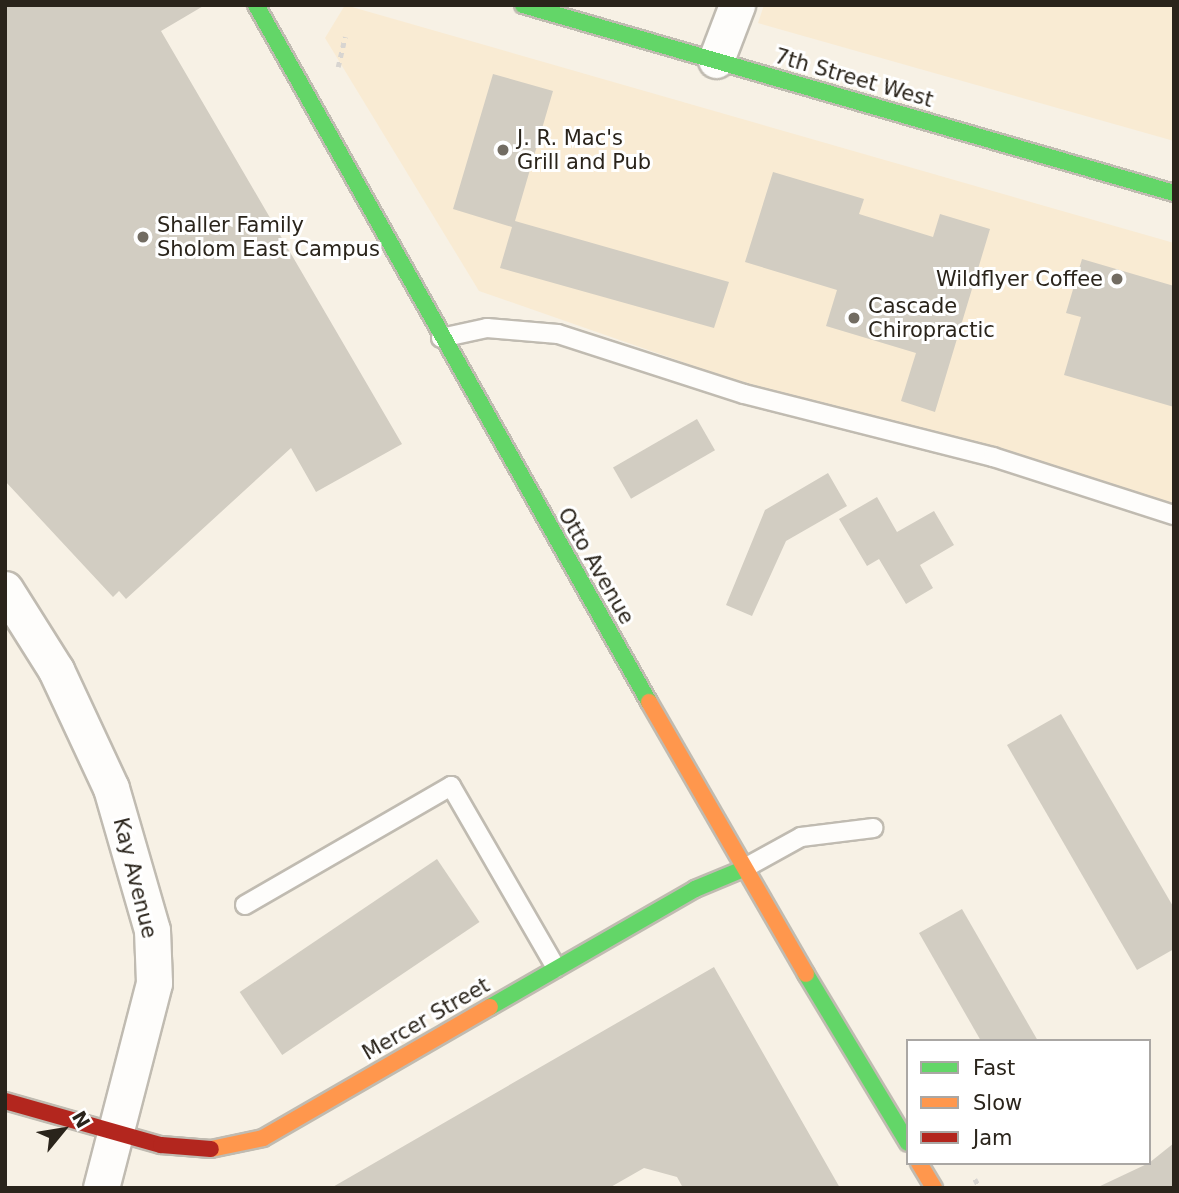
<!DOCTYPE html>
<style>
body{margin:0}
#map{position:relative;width:1179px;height:1193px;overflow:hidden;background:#f7f1e5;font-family:"DejaVu Sans",sans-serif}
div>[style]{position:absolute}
.built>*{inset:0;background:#f9ebd3}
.building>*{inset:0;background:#d2cdc2;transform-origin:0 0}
.path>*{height:4.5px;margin-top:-2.25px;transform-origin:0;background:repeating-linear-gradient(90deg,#d8d5d1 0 5px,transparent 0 10px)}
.roads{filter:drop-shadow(2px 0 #c0bbb1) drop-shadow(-2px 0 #c0bbb1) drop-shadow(0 2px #c0bbb1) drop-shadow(0 -2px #c0bbb1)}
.lane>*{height:18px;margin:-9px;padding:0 9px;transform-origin:9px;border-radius:9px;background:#fefdfb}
.street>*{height:35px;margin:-17.5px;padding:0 17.5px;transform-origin:17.5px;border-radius:17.5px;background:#fefdfb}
.fast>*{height:16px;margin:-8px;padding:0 8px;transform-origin:8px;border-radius:8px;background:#63d668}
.slow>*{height:16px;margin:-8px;padding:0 8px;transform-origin:8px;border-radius:8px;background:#ff974d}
.jam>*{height:16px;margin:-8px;padding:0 8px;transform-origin:8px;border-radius:8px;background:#b3261e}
.dots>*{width:19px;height:19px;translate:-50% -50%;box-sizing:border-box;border:4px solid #fff;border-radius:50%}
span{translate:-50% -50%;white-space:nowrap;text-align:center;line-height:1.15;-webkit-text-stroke:6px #fff;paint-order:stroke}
.street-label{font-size:21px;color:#2a241b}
.poi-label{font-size:21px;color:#2a241b}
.left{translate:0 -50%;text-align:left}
.right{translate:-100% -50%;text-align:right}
.frame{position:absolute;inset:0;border:7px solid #2a241b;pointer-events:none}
.legend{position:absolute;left:906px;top:1039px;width:245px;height:126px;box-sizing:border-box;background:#fff;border:2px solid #aaa7a4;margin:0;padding:9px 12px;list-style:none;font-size:21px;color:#2a241b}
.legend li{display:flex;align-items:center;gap:14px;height:35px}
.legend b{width:35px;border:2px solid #aaa7a4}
.north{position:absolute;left:28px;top:1095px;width:70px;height:70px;-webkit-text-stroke:5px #fff;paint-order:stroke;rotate:60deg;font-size:19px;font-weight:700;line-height:28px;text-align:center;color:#2a241b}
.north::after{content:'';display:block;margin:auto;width:24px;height:32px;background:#2a241b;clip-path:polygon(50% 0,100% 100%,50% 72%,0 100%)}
</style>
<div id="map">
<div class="built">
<i style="clip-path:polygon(345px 5px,1174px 243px,1174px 509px,717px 374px,479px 291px,325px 38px)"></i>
<i style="clip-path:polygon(764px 5px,1174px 5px,1174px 141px,758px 23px)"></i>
</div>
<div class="building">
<i style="clip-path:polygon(5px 5px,205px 5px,161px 31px,402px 444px,316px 492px,291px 448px,126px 599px,119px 591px,113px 597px,5px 481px)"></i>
<i style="clip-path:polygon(493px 74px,553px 91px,515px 221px,729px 282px,714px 328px,500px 268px,512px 227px,453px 209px)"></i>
<i style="clip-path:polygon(773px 172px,864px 199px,859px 214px,933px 237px,940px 214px,990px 229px,935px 412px,901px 401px,916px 353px,826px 326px,837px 290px,745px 262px)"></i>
<i style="clip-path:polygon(1082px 259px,1174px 286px,1174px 407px,1064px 375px,1081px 317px,1066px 313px)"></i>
<i style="left:697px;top:419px;width:36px;height:97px;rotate:60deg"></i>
<i style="clip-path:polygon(828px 473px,847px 506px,786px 541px,752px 616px,726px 605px,765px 510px)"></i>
<i style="clip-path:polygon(877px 497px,897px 532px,934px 511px,954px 545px,920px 565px,933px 588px,906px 604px,879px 559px,867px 566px,839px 519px)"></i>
<i style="clip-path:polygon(1061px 714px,1174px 908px,1174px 949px,1137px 970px,1007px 745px)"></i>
<i style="left:437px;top:859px;width:76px;height:238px;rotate:56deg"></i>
<i style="clip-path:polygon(962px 909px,1038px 1041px,981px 1041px,919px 933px)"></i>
<i style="clip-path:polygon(714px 967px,840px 1188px,683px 1188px,677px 1177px,644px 1168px,609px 1188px,331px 1188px)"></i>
<i style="clip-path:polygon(1174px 1143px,1174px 1188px,1096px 1188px,1149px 1163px)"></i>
</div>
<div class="path">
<i style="left:338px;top:67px;width:31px;rotate:-77deg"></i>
<i style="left:975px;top:1179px;width:10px;rotate:61deg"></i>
</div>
<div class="roads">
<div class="lane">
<i style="left:441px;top:338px;width:47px;rotate:-12.3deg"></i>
<i style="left:487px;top:328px;width:71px;rotate:4.8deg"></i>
<i style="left:558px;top:334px;width:195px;rotate:17.9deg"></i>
<i style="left:744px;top:394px;width:257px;rotate:14.2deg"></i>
<i style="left:993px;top:457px;width:190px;rotate:17.8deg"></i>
<i style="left:743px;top:869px;width:66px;rotate:-28.9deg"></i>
<i style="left:801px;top:837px;width:73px;rotate:-7.1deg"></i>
<i style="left:245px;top:905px;width:238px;rotate:-30deg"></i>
<i style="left:451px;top:786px;width:210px;rotate:60deg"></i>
</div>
<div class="street">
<i style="left:716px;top:60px;width:59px;rotate:-69.1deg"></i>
<i style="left:5px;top:589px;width:96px;rotate:57.8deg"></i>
<i style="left:56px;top:670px;width:130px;rotate:65deg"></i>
<i style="left:111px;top:788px;width:148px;rotate:73.9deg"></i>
<i style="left:152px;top:930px;width:53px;rotate:87.8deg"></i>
<i style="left:154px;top:983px;width:212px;rotate:104.5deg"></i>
</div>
<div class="fast">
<i style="left:256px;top:5px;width:800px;rotate:60.58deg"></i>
<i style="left:523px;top:5px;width:678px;rotate:16.11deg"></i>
<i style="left:806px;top:974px;width:197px;rotate:58.9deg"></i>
<i style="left:490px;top:1007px;width:237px;rotate:-29.9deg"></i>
<i style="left:695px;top:889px;width:52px;rotate:-22.6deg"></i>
</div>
<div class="slow">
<i style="left:649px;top:702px;width:314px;rotate:60deg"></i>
<i style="left:211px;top:1149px;width:53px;rotate:-11.9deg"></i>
<i style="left:263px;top:1138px;width:262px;rotate:-30deg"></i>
<i style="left:919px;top:1163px;width:29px;rotate:59deg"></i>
</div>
<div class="jam">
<i style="left:5px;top:1101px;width:162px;rotate:15.8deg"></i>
<i style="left:161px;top:1145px;width:50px;rotate:4.6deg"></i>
</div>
</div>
<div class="dots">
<i style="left:503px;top:150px;background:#726c62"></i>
<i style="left:143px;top:237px;background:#726c62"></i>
<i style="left:1117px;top:279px;background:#726c62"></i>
<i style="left:854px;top:318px;background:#726c62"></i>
</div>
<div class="street-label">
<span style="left:854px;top:78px;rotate:16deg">7th Street West</span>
<span style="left:596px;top:566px;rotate:60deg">Otto Avenue</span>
<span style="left:135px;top:878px;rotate:76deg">Kay Avenue</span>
<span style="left:426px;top:1019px;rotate:-30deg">Mercer Street</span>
</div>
<div class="poi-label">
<span class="left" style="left:517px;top:150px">J. R. Mac's<br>Grill and Pub</span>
<span class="left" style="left:157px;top:237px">Shaller Family<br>Sholom East Campus</span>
<span class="right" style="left:1103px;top:279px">Wildflyer Coffee</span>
<span class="left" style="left:868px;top:318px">Cascade<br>Chiropractic</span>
</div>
<div class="frame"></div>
<ul class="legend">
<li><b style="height:9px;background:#63d668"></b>Fast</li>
<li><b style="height:9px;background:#ff974d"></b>Slow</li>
<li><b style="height:9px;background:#b3261e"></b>Jam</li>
</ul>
<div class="north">N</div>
</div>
